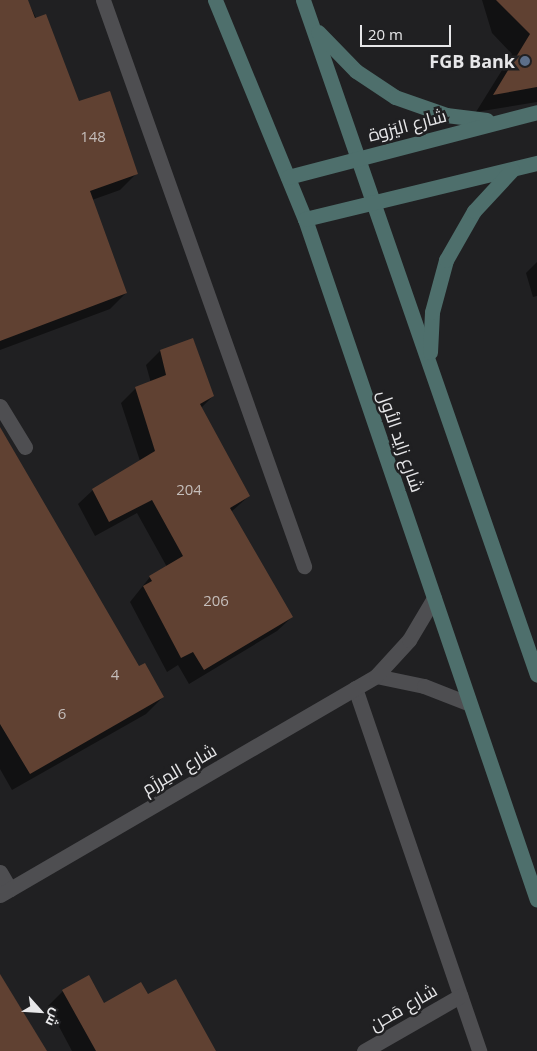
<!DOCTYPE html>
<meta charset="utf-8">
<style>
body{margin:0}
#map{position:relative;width:537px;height:1051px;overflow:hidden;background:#202022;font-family:"Open Sans",Cairo,sans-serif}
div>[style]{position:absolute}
.shadow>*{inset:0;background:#0007}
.building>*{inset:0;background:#604132}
.street>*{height:15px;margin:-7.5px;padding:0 7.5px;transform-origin:7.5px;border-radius:7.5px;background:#4e4e51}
.secondary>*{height:15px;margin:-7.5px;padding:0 7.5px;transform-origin:7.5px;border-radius:7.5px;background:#4e6f6c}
.dots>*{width:14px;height:14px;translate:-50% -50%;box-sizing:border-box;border:2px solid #202022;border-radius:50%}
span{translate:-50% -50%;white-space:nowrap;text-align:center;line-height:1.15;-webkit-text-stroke:5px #202022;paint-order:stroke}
.number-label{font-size:15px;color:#c5bebb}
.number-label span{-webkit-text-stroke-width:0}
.poi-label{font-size:18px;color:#e7e7e9;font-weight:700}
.right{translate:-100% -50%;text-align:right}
.street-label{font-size:18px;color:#e7e7e9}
.north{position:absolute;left:15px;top:986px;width:50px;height:50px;-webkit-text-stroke:4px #202022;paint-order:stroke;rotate:116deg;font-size:14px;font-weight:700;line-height:20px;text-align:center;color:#e7e7e9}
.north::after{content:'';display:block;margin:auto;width:18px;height:22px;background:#e7e7e9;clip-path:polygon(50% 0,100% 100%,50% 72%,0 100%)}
.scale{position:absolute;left:360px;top:25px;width:91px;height:22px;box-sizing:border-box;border:2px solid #e7e7e9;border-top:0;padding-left:6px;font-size:15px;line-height:18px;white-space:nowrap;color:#e7e7e9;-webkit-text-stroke:4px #202022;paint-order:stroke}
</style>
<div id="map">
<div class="shadow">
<i style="clip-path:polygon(0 0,27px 0,79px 103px,136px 174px,120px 190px,92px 200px,126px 293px,110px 309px,0 350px)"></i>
<i style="clip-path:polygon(482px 0,537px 0,537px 102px,476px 112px,512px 54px,492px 33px)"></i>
<i style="clip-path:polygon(537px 262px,537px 296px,533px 297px,526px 273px)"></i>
<i style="clip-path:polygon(193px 339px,213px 396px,201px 408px,249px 496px,231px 512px,292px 617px,277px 631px,189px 684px,178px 665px,167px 672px,130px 602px,150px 577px,167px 567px,137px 513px,95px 536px,78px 504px,93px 490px,140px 461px,121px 403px,136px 388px,151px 383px,146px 365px,160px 351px)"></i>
<i style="clip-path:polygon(0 455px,139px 667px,163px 697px,146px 714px,12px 790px,0 769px)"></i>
<i style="clip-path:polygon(63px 991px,104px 1005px,147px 996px,215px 1051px,72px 1051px,48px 1006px)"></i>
</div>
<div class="building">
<i style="clip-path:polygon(0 0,28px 0,35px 18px,46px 14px,79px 101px,110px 91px,138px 174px,90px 191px,127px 293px,0 341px)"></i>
<i style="clip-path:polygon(496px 0,537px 0,537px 87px,493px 95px,530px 34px)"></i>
<i style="clip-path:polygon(193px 338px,214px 396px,200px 404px,250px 496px,230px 508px,293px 617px,204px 670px,193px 652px,181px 658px,143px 586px,152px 581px,149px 576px,183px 556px,152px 500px,109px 522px,92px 489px,155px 451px,135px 387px,166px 375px,160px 350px)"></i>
<i style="clip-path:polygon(0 427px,139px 666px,145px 663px,164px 697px,30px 774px,0 724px)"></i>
<i style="clip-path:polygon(0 974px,47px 1051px,0 1051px)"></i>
<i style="clip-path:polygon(89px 975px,104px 1003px,141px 982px,148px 994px,176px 979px,216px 1051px,96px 1051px,62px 990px)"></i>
</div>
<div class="street">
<i style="left:103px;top:0;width:601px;rotate:70.45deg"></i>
<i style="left:0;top:406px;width:48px;rotate:58.6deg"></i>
<i style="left:376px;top:676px;width:49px;rotate:11.8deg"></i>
<i style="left:424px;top:686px;width:49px;rotate:21.4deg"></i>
<i style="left:355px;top:688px;width:384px;rotate:71.1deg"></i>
<i style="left:0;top:872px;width:20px;rotate:60deg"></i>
<i style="left:0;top:895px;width:435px;rotate:-30.2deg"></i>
<i style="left:376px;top:676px;width:49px;rotate:-47.5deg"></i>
<i style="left:409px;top:640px;width:49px;rotate:-59.2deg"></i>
<i style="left:364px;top:1051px;width:111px;rotate:-29.8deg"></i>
</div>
<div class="secondary">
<i style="left:215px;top:0;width:237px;rotate:67.7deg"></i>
<i style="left:305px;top:219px;width:719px;rotate:71.19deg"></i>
<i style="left:303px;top:0;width:714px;rotate:70.88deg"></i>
<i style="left:318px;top:32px;width:54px;rotate:45.7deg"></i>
<i style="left:356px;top:71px;width:47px;rotate:33.7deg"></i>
<i style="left:395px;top:97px;width:54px;rotate:19.4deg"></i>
<i style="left:446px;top:115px;width:41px;rotate:7deg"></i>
<i style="left:288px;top:177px;width:257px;rotate:-14.6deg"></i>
<i style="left:305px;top:219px;width:239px;rotate:-13.6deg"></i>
<i style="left:430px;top:352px;width:40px;rotate:-87.1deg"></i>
<i style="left:432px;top:312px;width:54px;rotate:-74.9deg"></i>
<i style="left:446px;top:260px;width:56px;rotate:-60.3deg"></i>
<i style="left:474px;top:211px;width:56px;rotate:-47.2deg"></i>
</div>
<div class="dots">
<i style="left:525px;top:61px;background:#5c6f8a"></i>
</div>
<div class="number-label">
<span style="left:93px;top:137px">148</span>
<span style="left:189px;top:490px">204</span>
<span style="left:216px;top:601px">206</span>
<span style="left:115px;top:675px">4</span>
<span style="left:62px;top:714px">6</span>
</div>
<div class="poi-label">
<span class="right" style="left:515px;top:61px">FGB Bank</span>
</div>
<div class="street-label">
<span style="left:407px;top:125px;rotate:-15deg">شارع اليَزوة</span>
<span style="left:401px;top:441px;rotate:71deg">شارع زايد الأول</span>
<span style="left:179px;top:769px;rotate:-30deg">شارع المِرزَم</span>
<span style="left:403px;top:1007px;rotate:-30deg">شارع مَحن</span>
</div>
<div class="north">ش</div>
<div class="scale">20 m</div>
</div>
